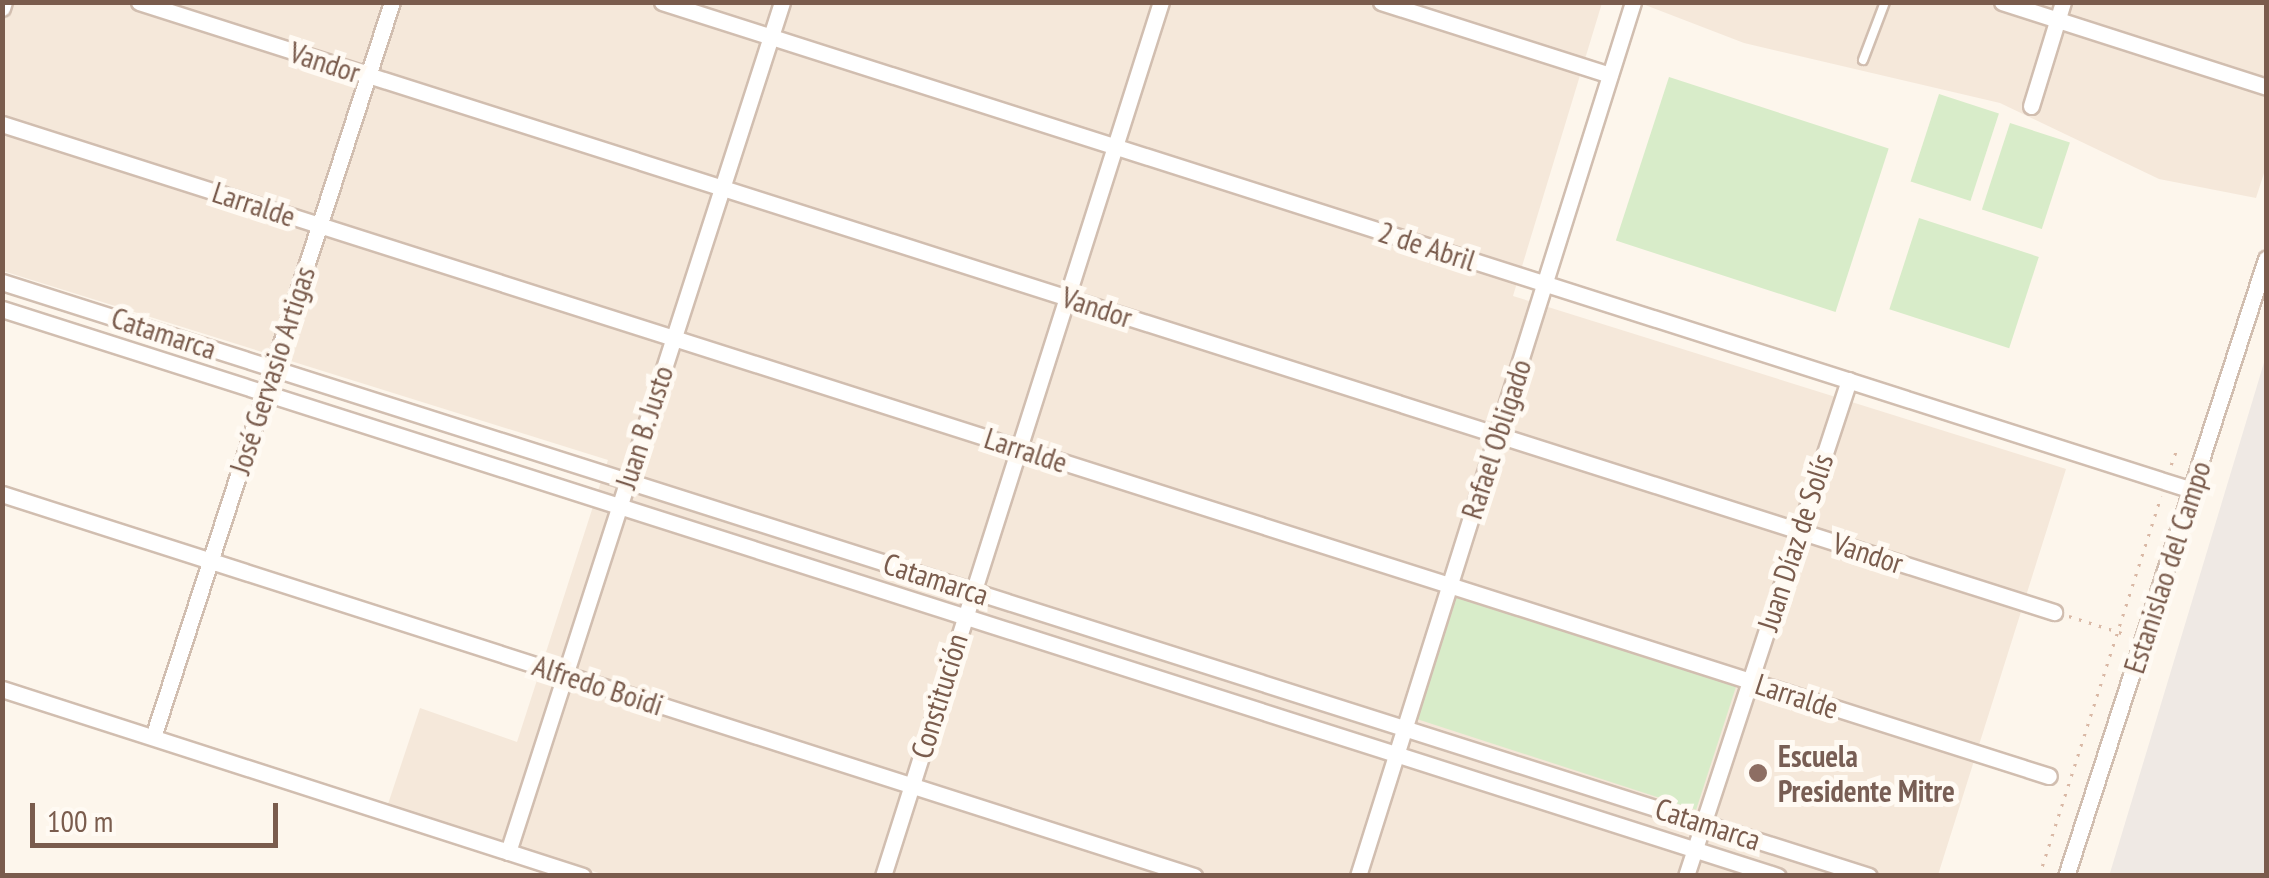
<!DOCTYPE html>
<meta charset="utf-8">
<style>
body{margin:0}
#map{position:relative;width:2269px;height:878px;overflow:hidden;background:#fdf6ec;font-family:"PT Sans Narrow",sans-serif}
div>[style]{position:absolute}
.residential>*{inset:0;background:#f5e8da}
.industrial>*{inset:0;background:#efe9e4}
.green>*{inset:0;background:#d8ecc9;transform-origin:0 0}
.path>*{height:2.5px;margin-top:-1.25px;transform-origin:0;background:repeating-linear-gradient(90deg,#d9b8a5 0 2.5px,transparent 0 10.5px)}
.roads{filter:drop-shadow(2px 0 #d1beb0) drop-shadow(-2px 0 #d1beb0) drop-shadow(0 2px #d1beb0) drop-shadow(0 -2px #d1beb0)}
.lane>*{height:8px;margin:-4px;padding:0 4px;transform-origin:4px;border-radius:4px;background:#fff}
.street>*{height:15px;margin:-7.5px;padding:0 7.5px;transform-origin:7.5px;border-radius:7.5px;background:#fff}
.dots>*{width:28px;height:28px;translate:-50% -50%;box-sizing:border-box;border:5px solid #fffaf3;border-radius:50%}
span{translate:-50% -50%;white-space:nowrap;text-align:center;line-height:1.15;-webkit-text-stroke:10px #fffaf3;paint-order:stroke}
.street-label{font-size:30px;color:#7a5c4d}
.education-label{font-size:30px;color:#785e54;font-weight:700}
.left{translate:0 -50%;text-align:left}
.frame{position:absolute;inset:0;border:5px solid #7a5c4d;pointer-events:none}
.scale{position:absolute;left:30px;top:803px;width:248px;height:45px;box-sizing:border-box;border:5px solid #7a5c4d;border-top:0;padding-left:12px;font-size:30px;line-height:35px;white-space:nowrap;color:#7a5c4d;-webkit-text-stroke:8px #fffaf3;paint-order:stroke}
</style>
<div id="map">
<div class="residential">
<i style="clip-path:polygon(3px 3px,1602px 3px,1513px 296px,2066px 469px,1938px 875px,605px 875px,387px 807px,420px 708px,517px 742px,608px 460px,3px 271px)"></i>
<i style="clip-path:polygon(1640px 3px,2266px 3px,2266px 167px,2256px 198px,2159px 179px,2000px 103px,1744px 43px)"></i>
</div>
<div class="industrial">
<i style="clip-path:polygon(2266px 356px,2266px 875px,2111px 875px,2110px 873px)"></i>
</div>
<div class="green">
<i style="left:1669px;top:77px;width:231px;height:172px;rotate:18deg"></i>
<i style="left:1939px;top:94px;width:63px;height:92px;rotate:18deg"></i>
<i style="left:2010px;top:123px;width:63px;height:91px;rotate:18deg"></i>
<i style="left:1919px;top:218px;width:126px;height:96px;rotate:18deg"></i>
<i style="left:1450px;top:593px;width:301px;height:130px;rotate:18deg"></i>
</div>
<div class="path">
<i style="left:2171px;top:465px;width:15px;rotate:-70deg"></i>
<i style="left:2069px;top:616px;width:62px;rotate:17.9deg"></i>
<i style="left:2039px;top:876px;width:399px;rotate:-72.2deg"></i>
</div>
<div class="roads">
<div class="lane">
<i style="left:1863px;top:60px;width:62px;rotate:-69.2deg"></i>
</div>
<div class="street">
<i style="left:139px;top:2px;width:2010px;rotate:17.67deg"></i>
<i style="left:662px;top:2px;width:1606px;rotate:17.69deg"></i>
<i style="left:1381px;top:2px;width:240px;rotate:17.7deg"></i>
<i style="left:2002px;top:2px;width:277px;rotate:17.8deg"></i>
<i style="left:2px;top:8px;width:6px;rotate:-72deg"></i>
<i style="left:2031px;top:106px;width:109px;rotate:-72.9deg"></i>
<i style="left:2px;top:124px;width:2148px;rotate:17.67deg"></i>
<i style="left:2px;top:282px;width:1959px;rotate:17.65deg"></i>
<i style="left:2px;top:309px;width:1864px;rotate:17.71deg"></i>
<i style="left:2px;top:494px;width:1252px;rotate:17.77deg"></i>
<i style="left:2px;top:689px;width:610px;rotate:17.84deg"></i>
<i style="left:153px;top:737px;width:773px;rotate:-71.99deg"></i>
<i style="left:508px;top:852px;width:893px;rotate:-72.13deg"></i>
<i style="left:883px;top:876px;width:917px;rotate:-72.36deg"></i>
<i style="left:1358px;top:876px;width:916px;rotate:-72.53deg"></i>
<i style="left:1686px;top:876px;width:522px;rotate:-71.81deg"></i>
<i style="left:2066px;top:876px;width:649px;rotate:-72.04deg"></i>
</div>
</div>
<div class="dots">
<i style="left:1758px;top:773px;background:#8d6e63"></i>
</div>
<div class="street-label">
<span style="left:325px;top:62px;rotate:18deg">Vandor</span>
<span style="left:254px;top:204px;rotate:18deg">Larralde</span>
<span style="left:1427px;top:246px;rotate:18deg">2 de Abril</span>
<span style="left:1097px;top:307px;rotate:18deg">Vandor</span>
<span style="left:164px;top:333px;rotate:18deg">Catamarca</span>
<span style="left:272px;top:370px;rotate:-72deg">José Gervasio Artigas</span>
<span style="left:644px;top:427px;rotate:-72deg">Juan B. Justo</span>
<span style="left:1496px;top:439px;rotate:-72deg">Rafael Obligado</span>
<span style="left:1026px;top:450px;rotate:18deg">Larralde</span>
<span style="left:1795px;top:542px;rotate:-72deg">Juan Díaz de Solís</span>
<span style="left:1868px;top:553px;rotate:18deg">Vandor</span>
<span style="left:2167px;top:567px;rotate:-72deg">Estanislao del Campo</span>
<span style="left:936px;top:579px;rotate:18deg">Catamarca</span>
<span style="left:598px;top:685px;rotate:18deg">Alfredo Boidi</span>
<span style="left:939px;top:696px;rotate:-73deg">Constitución</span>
<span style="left:1797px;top:696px;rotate:18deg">Larralde</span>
<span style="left:1708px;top:824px;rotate:18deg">Catamarca</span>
</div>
<div class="education-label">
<span class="left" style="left:1778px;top:773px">Escuela<br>Presidente Mitre</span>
</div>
<div class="frame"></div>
<div class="scale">100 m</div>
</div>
